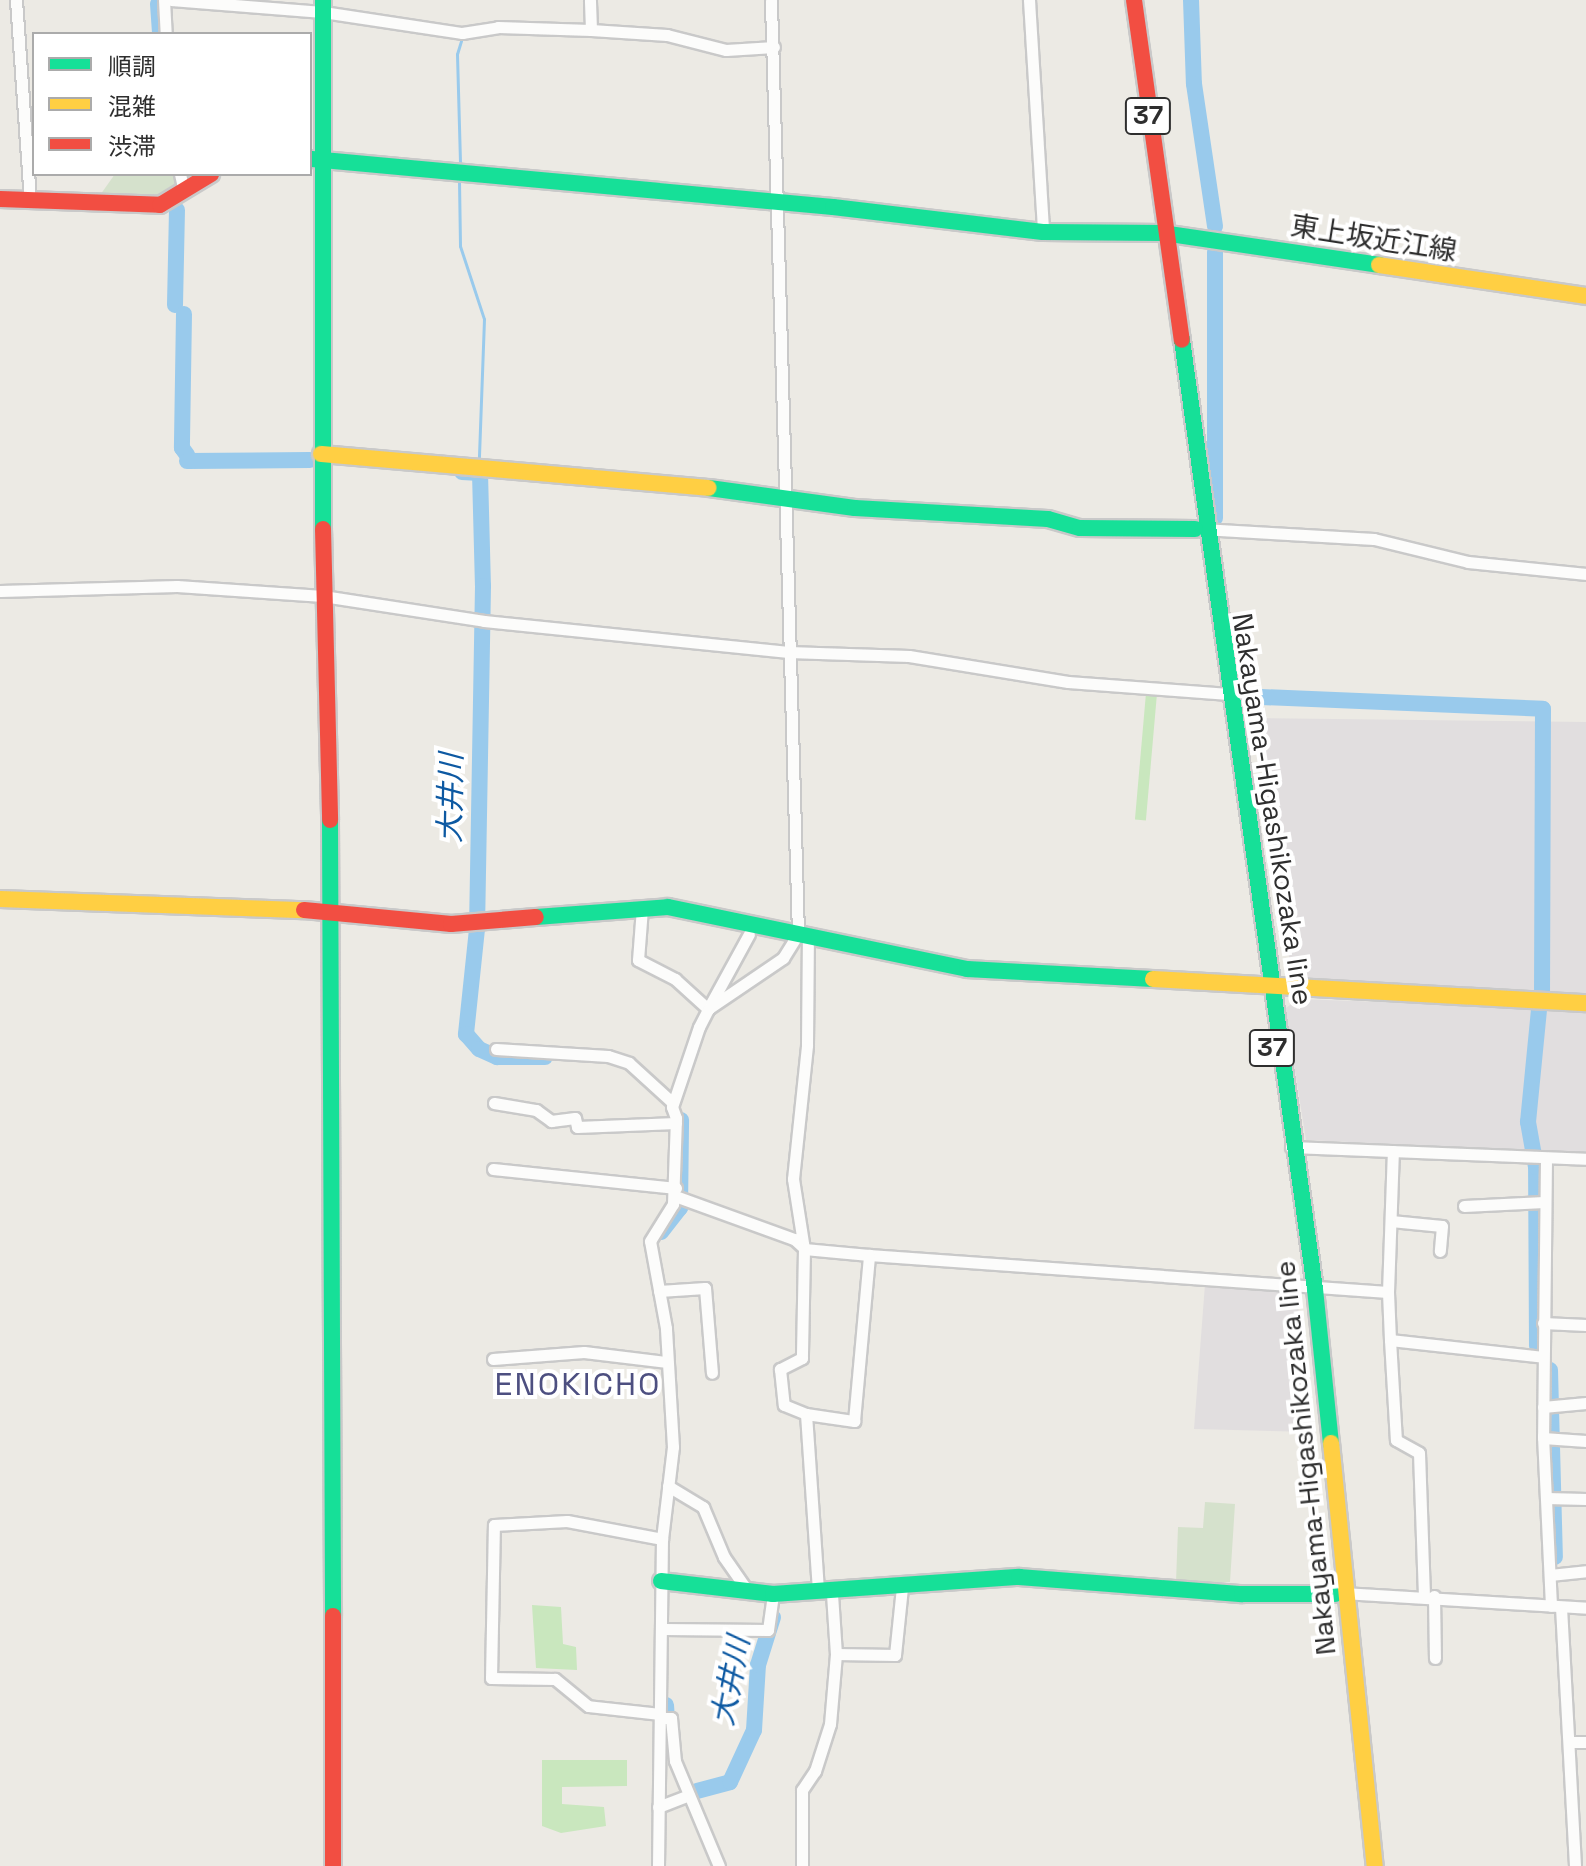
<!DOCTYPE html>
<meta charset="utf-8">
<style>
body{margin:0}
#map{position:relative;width:1586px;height:1866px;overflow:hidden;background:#eceae4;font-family:"Space Grotesk","Noto Sans JP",sans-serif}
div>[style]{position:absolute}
.industrial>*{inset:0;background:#e1dedf}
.green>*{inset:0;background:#c9e7be;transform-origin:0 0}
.cemetery>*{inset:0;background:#d5e1cc}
.stream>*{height:3px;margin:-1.5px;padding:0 1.5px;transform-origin:1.5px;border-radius:1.5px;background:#99caec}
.river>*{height:16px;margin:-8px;padding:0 8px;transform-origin:8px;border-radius:8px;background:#99caec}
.roads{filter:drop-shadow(2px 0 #c9c9c9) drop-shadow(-2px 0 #c9c9c9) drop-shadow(0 2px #c9c9c9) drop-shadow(0 -2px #c9c9c9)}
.street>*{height:11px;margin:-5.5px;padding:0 5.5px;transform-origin:5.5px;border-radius:5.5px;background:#fcfcfb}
.fast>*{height:16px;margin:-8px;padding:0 8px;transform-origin:8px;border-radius:8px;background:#16e098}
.slow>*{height:16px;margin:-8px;padding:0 8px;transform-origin:8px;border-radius:8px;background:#ffcf43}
.jam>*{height:16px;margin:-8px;padding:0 8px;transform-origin:8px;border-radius:8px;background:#f24e42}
span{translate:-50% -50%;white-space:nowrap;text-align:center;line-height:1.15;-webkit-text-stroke:8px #fff;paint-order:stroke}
.shield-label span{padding:2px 6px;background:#fff;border:2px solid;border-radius:6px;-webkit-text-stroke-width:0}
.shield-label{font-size:26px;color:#2e2e2e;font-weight:700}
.street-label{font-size:28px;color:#2e2e2e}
.water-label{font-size:30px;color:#0d59a2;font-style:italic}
.quarter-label{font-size:32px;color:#4d4f80;letter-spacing:2px}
.legend{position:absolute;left:32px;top:32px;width:280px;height:144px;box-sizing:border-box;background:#fff;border:2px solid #ababab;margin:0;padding:10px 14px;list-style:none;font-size:24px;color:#2e2e2e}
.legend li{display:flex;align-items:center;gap:16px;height:40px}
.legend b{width:40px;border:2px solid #ababab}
</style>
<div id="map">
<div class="industrial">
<i style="clip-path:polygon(1256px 718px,1586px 722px,1586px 995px,1293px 985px)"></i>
<i style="clip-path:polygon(1297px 999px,1586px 1009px,1586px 1153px,1306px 1140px,1285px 1009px)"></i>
<i style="clip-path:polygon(1205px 1284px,1296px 1289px,1312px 1432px,1194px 1429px)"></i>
</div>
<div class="green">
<i style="left:1146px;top:693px;width:11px;height:127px;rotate:5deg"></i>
<i style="clip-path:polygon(532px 1605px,561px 1607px,563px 1644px,576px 1647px,577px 1670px,536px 1668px)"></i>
<i style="clip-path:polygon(542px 1760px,627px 1760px,627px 1786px,562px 1787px,562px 1804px,604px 1807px,606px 1826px,561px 1833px,542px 1826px)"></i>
</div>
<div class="cemetery">
<i style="clip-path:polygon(115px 174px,174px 174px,176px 186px,164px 197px,98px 198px)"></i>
<i style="clip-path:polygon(1205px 1502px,1235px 1504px,1230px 1582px,1176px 1582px,1178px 1527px,1203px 1528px)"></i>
</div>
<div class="stream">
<i style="left:460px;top:162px;width:108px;rotate:-91.6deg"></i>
<i style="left:457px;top:54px;width:14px;rotate:-73deg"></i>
<i style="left:459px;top:181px;width:65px;rotate:89.1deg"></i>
<i style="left:460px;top:246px;width:77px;rotate:71.8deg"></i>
<i style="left:484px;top:319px;width:139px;rotate:92.1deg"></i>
</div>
<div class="river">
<i style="left:1191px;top:0;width:84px;rotate:88deg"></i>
<i style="left:1194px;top:84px;width:144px;rotate:81.6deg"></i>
<i style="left:158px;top:4px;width:30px;rotate:86deg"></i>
<i style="left:175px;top:305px;width:95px;rotate:-88.8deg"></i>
<i style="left:184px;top:314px;width:134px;rotate:90.9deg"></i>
<i style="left:182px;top:448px;width:9px;rotate:54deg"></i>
<i style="left:187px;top:461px;width:123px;rotate:-0.5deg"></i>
<i style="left:462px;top:472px;width:18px;rotate:3deg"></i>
<i style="left:480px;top:473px;width:113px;rotate:88.5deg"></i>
<i style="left:483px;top:586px;width:343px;rotate:91deg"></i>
<i style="left:477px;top:929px;width:106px;rotate:96deg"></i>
<i style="left:466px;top:1034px;width:20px;rotate:49deg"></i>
<i style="left:479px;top:1049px;width:20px;rotate:24deg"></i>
<i style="left:497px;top:1057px;width:48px"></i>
<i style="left:1215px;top:518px;width:266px;rotate:-90deg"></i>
<i style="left:1236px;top:680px;width:16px;rotate:79deg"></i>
<i style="left:1239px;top:696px;width:304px;rotate:2.4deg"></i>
<i style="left:1543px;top:709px;width:286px;rotate:90.2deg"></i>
<i style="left:661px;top:1232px;width:31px;rotate:-52deg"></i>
<i style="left:680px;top:1208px;width:88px;rotate:-89.3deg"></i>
<i style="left:1537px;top:1346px;width:179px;rotate:-90.3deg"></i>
<i style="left:1536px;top:1167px;width:46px;rotate:-100.1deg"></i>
<i style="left:1528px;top:1122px;width:114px;rotate:-84.4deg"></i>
<i style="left:1550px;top:1370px;width:187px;rotate:88.5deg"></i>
<i style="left:666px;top:1705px;width:29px;rotate:86deg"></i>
<i style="left:697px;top:1791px;width:34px;rotate:-15deg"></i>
<i style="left:730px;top:1782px;width:57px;rotate:-65.2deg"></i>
<i style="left:754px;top:1730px;width:65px;rotate:-86.5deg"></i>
<i style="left:758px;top:1665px;width:50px;rotate:-72.6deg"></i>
</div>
<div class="roads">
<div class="street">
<i style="left:16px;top:0;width:202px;rotate:86deg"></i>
<i style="left:164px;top:0;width:34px;rotate:87deg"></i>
<i style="left:171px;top:0;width:152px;rotate:4.5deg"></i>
<i style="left:323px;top:12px;width:141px;rotate:8.6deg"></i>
<i style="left:462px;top:33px;width:36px;rotate:-9deg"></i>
<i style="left:498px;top:27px;width:93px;rotate:1.8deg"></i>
<i style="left:591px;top:30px;width:30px;rotate:-92deg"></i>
<i style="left:1029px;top:0;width:232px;rotate:86.5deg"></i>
<i style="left:591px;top:30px;width:76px;rotate:3.8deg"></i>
<i style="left:667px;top:35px;width:61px;rotate:14.3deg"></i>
<i style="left:726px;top:50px;width:48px;rotate:-3.6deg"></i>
<i style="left:180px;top:174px;width:18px;rotate:77deg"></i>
<i style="left:1202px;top:529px;width:172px;rotate:3.3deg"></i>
<i style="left:1374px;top:539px;width:97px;rotate:13.7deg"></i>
<i style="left:1468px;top:562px;width:119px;rotate:5.8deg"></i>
<i style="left:0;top:591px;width:177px;rotate:-1.6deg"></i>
<i style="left:177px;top:586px;width:146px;rotate:3.9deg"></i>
<i style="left:323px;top:596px;width:163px;rotate:8.8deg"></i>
<i style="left:484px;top:621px;width:306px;rotate:5.8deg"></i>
<i style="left:788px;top:652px;width:121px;rotate:1.9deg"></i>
<i style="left:909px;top:656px;width:161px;rotate:9.3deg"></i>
<i style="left:1068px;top:682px;width:161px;rotate:4.3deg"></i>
<i style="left:642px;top:908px;width:52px;rotate:94.4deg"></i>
<i style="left:638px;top:960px;width:42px;rotate:27.2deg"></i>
<i style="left:675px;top:979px;width:45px;rotate:42.3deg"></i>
<i style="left:708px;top:1009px;width:85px;rotate:-61.3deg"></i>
<i style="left:496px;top:1049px;width:112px;rotate:3.6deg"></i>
<i style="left:608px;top:1056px;width:22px;rotate:18deg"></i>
<i style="left:629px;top:1063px;width:59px;rotate:42.3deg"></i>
<i style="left:494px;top:1103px;width:43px;rotate:9.5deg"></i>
<i style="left:536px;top:1110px;width:19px;rotate:36deg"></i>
<i style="left:551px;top:1121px;width:24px;rotate:-7deg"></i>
<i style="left:575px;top:1118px;width:9px;rotate:77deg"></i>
<i style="left:577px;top:1127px;width:99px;rotate:-2.3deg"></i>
<i style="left:1291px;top:1147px;width:295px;rotate:2.3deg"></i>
<i style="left:1546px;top:1158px;width:278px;rotate:90.6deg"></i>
<i style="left:1543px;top:1436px;width:170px;rotate:87.3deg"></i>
<i style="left:493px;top:1169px;width:184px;rotate:5.9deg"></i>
<i style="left:675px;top:1196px;width:127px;rotate:19.9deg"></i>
<i style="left:794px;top:1239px;width:13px;rotate:42deg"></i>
<i style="left:1464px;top:1206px;width:80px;rotate:-2.9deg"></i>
<i style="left:1391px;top:1221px;width:51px;rotate:5.6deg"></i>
<i style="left:1442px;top:1226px;width:25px;rotate:95deg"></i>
<i style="left:804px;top:1249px;width:71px;rotate:-98.9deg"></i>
<i style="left:793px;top:1179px;width:135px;rotate:-84deg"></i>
<i style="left:807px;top:1045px;width:108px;rotate:-89.5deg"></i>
<i style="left:869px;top:1255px;width:520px;rotate:4.08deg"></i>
<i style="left:1388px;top:1292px;width:48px;rotate:87.6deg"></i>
<i style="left:1390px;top:1340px;width:154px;rotate:6.3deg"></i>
<i style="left:659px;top:1291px;width:46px;rotate:-3.7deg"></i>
<i style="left:705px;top:1288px;width:85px;rotate:85.3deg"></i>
<i style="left:1388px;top:1292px;width:141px;rotate:-88deg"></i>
<i style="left:1543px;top:1323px;width:43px;rotate:2.7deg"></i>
<i style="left:1390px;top:1340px;width:100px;rotate:86.6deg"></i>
<i style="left:1396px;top:1440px;width:26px;rotate:29deg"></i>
<i style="left:1419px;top:1453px;width:142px;rotate:88deg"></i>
<i style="left:493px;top:1359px;width:91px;rotate:-4.4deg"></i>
<i style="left:584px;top:1352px;width:84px;rotate:6.9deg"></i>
<i style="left:1543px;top:1407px;width:43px;rotate:-5.3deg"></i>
<i style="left:806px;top:1414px;width:49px;rotate:8.3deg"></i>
<i style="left:854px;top:1421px;width:167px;rotate:-84.8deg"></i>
<i style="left:869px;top:1255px;width:65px;rotate:-174.7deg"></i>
<i style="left:804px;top:1249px;width:109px;rotate:91.1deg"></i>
<i style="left:802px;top:1358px;width:25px;rotate:153deg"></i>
<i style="left:780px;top:1369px;width:36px;rotate:84deg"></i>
<i style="left:784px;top:1405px;width:24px;rotate:22deg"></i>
<i style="left:806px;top:1414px;width:178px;rotate:86.1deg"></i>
<i style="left:1543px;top:1438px;width:43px;rotate:4deg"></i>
<i style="left:668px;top:1486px;width:41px;rotate:31deg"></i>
<i style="left:703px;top:1507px;width:54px;rotate:67.2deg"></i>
<i style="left:724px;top:1557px;width:40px;rotate:55.1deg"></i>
<i style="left:1546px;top:1498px;width:40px;rotate:1.4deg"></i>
<i style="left:1550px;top:1575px;width:36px;rotate:-6deg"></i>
<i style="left:1344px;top:1593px;width:242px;rotate:3.5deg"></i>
<i style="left:832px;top:1594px;width:60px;rotate:86.2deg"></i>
<i style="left:1434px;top:1596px;width:62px;rotate:89.1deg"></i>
<i style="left:1561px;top:1607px;width:259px;rotate:86.9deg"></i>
<i style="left:663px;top:1629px;width:105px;rotate:0.5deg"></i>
<i style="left:768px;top:1630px;width:36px;rotate:-82deg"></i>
<i style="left:660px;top:1714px;width:72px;rotate:-173.7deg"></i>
<i style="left:588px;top:1706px;width:43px;rotate:-140.7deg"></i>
<i style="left:555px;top:1679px;width:64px;rotate:-179.1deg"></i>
<i style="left:491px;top:1678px;width:153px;rotate:-88.9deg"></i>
<i style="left:494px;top:1525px;width:73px;rotate:-3.1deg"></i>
<i style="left:567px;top:1521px;width:97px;rotate:10.7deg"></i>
<i style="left:660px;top:1718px;width:11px"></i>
<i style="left:671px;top:1718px;width:43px;rotate:84.7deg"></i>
<i style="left:675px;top:1761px;width:114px;rotate:67.3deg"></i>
<i style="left:1569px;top:1742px;width:17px"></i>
<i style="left:658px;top:1807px;width:33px;rotate:-21deg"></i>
<i style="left:658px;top:1866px;width:327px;rotate:-89.3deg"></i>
<i style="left:662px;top:1539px;width:93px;rotate:-83.2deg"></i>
<i style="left:673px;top:1447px;width:119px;rotate:-93.4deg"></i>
<i style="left:666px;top:1328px;width:88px;rotate:-100.4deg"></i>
<i style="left:650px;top:1241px;width:44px;rotate:-58.1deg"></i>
<i style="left:673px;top:1204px;width:86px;rotate:-88deg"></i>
<i style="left:676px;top:1118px;width:12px;rotate:-110deg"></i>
<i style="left:672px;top:1107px;width:84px;rotate:-71.4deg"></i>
<i style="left:699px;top:1027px;width:20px;rotate:-63deg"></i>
<i style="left:708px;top:1009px;width:91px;rotate:-34.2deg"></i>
<i style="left:783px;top:958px;width:28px;rotate:-58deg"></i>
<i style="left:798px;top:934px;width:934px;rotate:-91.66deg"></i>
<i style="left:802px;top:1866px;width:76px;rotate:-90deg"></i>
<i style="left:802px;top:1790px;width:23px;rotate:-56deg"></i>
<i style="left:815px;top:1771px;width:49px;rotate:-72.3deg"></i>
<i style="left:830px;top:1724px;width:70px;rotate:-85.1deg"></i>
<i style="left:836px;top:1654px;width:59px;rotate:1deg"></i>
<i style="left:895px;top:1655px;width:68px;rotate:-84.1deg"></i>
</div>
<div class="fast">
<i style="left:312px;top:159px;width:523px;rotate:5.26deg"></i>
<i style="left:833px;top:207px;width:211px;rotate:6.8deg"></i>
<i style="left:1043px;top:232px;width:120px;rotate:0.5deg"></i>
<i style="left:1163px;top:233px;width:218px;rotate:8.4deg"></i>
<i style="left:1182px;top:340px;width:958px;rotate:82.02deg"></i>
<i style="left:1315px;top:1289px;width:155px;rotate:84.1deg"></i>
<i style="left:709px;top:488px;width:147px;rotate:7.8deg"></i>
<i style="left:855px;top:508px;width:193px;rotate:3.3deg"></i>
<i style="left:1048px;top:519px;width:33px;rotate:16deg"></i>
<i style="left:1080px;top:528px;width:115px;rotate:0.5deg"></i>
<i style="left:323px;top:529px;width:529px;rotate:-90deg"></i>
<i style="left:330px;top:820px;width:796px;rotate:89.78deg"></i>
<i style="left:536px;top:917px;width:132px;rotate:-4.3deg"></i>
<i style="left:668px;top:907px;width:305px;rotate:11.7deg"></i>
<i style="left:967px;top:969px;width:186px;rotate:3.1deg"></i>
<i style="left:661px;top:1581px;width:113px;rotate:6.6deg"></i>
<i style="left:773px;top:1594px;width:247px;rotate:-4deg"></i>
<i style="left:1019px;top:1577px;width:224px;rotate:4.4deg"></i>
<i style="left:1242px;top:1594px;width:93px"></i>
</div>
<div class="slow">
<i style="left:1379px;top:265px;width:209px;rotate:8.5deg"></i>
<i style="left:321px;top:454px;width:389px;rotate:5deg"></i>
<i style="left:0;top:899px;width:304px;rotate:2.1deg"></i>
<i style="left:1153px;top:979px;width:434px;rotate:3.2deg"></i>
<i style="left:1331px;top:1443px;width:425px;rotate:84.1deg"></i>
</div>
<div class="jam">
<i style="left:1134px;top:0;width:343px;rotate:82deg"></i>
<i style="left:0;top:199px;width:160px;rotate:2.1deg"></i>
<i style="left:160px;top:205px;width:60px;rotate:-31.3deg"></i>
<i style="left:323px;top:529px;width:291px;rotate:88.6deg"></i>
<i style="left:304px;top:910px;width:148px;rotate:5.4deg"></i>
<i style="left:451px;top:924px;width:85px;rotate:-4.7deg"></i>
<i style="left:333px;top:1616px;width:250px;rotate:90deg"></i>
</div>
</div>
<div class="shield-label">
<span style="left:1148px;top:116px">37</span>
<span style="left:1272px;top:1048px">37</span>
</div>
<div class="street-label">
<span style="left:1374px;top:238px;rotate:9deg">東上坂近江線</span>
<span style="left:1273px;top:809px;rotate:81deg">Nakayama-Higashikozaka line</span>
<span style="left:1305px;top:1458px;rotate:-96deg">Nakayama-Higashikozaka line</span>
</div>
<div class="water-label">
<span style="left:451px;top:798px;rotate:-89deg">大井川</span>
<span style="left:731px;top:1681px;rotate:-79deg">大井川</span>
</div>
<div class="quarter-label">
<span style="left:578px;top:1384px">ENOKICHO</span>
</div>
<ul class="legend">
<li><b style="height:10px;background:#16e098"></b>順調</li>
<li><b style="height:10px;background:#ffcf43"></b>混雑</li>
<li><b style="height:10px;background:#f24e42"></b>渋滞</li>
</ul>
</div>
